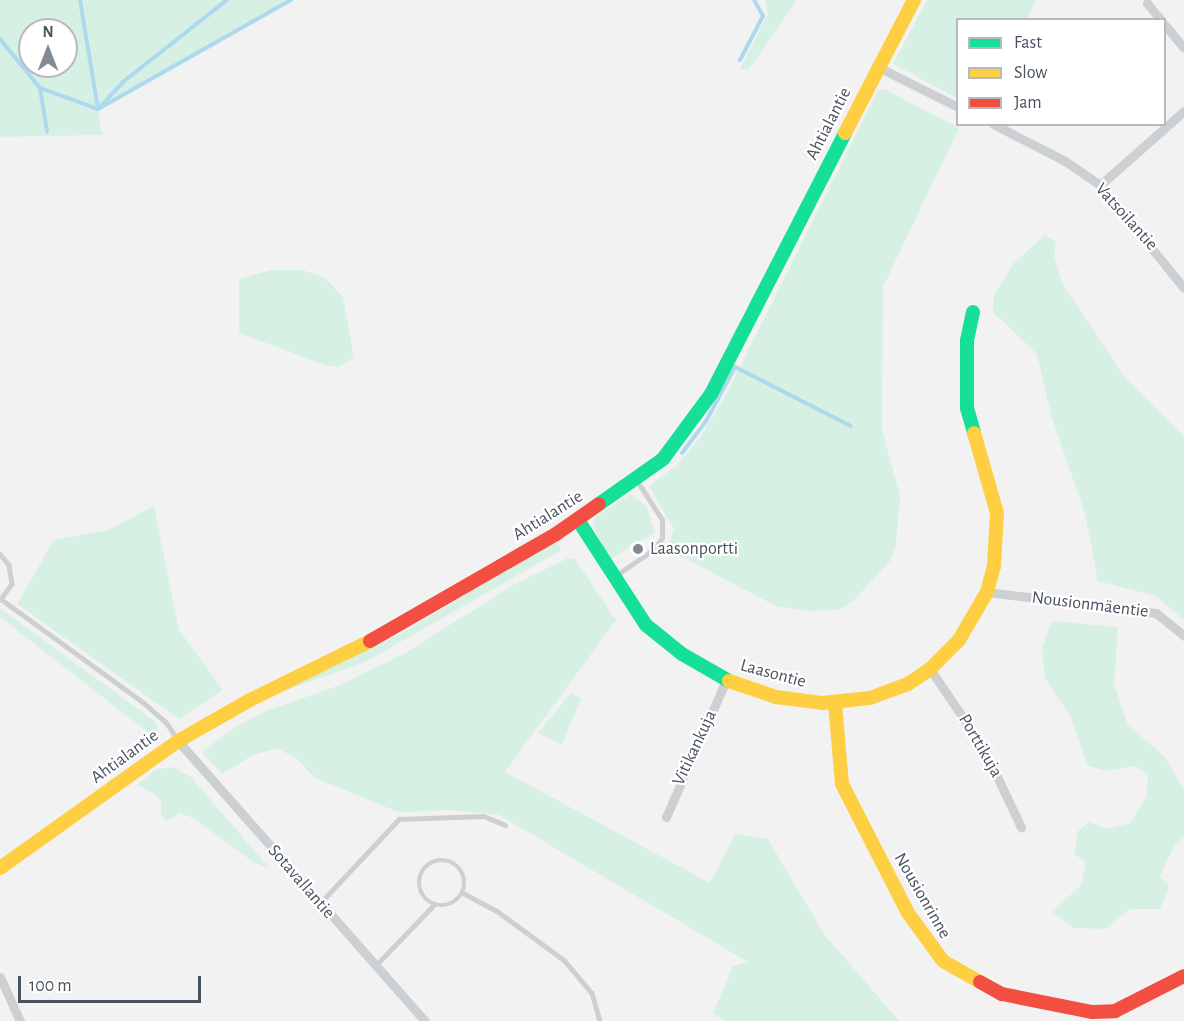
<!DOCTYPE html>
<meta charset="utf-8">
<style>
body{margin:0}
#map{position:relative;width:1184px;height:1021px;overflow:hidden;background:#f2f2f2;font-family:"Alegreya Sans",sans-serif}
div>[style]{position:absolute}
.green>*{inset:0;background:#d7f0e4}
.stream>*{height:4px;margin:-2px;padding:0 2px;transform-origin:2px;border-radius:2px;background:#add9ee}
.lane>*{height:4.5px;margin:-2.25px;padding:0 2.25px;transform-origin:2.25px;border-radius:2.25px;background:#cdd0d3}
.lane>.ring{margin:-2.25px;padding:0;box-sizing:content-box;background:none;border:4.5px solid #cdd0d3;border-radius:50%}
.street>*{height:9px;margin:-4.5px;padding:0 4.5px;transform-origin:4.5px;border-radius:4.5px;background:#cdd0d3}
.fast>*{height:14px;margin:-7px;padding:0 7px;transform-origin:7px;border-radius:7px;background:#16e098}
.slow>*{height:14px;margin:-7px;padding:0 7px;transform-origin:7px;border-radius:7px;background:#ffcf43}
.jam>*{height:14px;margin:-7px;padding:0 7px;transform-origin:7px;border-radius:7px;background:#f24e42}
.dots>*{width:16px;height:16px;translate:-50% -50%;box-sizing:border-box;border:3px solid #fff;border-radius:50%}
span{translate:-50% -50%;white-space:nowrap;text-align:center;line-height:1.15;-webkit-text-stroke:4.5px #fff;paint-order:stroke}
.street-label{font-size:18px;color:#49525f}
.poi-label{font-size:18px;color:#49525f}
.left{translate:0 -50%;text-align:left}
.legend{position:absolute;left:956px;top:18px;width:210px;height:108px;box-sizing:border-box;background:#fff;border:2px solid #b6babf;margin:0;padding:8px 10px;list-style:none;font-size:18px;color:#49525f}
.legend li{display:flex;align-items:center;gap:12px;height:30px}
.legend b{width:30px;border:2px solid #b6babf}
.north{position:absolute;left:18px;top:18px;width:60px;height:60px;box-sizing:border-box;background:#fff;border:2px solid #b6babf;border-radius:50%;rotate:0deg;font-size:16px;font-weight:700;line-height:24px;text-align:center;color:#49525f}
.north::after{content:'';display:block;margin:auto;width:21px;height:27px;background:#848a92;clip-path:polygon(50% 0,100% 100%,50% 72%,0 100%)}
.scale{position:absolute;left:18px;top:976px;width:183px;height:27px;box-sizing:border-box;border:3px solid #49525f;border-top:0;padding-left:8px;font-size:18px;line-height:21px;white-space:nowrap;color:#49525f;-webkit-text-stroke:4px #fff;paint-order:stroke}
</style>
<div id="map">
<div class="green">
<i style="clip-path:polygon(evenodd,0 0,291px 0,98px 109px,102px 135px,0 137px,0 0,30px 30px,66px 30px,66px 66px,30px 66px,30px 30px)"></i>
<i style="clip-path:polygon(765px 0,797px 0,749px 69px,740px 69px,768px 14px)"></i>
<i style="clip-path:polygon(927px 0,1036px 0,1027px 19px,958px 20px,957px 98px,893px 64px)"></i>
<i style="clip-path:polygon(884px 89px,959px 128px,883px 287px,882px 429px,900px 496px,896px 544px,891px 560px,855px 599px,839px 610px,807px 611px,776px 606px,667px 549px,674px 529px,649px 486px,676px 466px,699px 439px,728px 391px,878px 90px)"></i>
<i style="clip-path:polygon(1045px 235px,1056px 242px,1054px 255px,1061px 281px,1124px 376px,1184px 436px,1184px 620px,1156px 596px,1098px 581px,1085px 514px,1051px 415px,1037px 354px,993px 312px,994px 295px,1014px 263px)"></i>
<i style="clip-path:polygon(272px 270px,303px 270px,325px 278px,343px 297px,354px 357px,339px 367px,325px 365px,239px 333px,239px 279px)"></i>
<i style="clip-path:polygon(631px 494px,647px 507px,655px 533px,608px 560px,593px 524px,596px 516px)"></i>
<i style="clip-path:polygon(154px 506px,179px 630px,223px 690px,179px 719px,17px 604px,54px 540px,108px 530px)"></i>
<i style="clip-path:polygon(551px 542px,560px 545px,560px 551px,365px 662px,275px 694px,406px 631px)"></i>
<i style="clip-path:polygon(568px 558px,575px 559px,616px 620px,505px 772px,710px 883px,735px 834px,768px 839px,824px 934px,899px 1021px,724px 1021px,713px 1013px,733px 966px,748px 962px,499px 815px,453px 810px,398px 812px,315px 778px,297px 759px,277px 748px,253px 755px,222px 774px,202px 752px,232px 729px,266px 711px,340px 685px,405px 653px,515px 584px)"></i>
<i style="clip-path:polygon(0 608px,157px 723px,158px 742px,142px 753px,109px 765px,150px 734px,0 617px)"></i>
<i style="clip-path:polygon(1052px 621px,1118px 627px,1114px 684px,1128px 725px,1164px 756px,1184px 789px,1184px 837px,1174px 846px,1160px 877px,1169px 886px,1160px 909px,1130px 909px,1105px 929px,1073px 928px,1052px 912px,1081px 885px,1086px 864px,1074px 853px,1078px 831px,1089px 822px,1108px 829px,1130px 823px,1146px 797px,1148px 775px,1135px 766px,1106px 771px,1088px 766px,1070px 716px,1045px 678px,1042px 648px)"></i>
<i style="clip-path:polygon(571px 693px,581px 699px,562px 745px,538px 733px)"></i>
<i style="clip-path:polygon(173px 767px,191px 777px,269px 868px,253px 862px,193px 818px,180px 813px,167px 821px,161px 815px,161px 802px,154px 794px,137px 785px,156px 769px)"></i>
</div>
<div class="stream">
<i style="left:80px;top:0;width:110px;rotate:80.6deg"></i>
<i style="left:98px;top:109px;width:222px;rotate:-29.5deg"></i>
<i style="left:0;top:39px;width:63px;rotate:50.8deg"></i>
<i style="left:40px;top:88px;width:62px;rotate:19.9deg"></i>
<i style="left:98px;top:109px;width:37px;rotate:-47deg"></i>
<i style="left:123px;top:82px;width:132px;rotate:-38.3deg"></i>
<i style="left:740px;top:60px;width:50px;rotate:-62.4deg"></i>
<i style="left:763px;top:16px;width:18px;rotate:-119deg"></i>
<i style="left:40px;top:88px;width:44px;rotate:80.8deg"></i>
<i style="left:682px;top:453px;width:38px;rotate:-53deg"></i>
<i style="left:705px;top:423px;width:64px;rotate:-61.8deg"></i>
<i style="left:735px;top:367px;width:130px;rotate:27deg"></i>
</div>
<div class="lane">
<i style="left:0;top:554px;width:14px;rotate:51deg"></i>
<i style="left:9px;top:565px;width:19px;rotate:81deg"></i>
<i style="left:12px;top:584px;width:19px;rotate:126deg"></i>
<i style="left:1px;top:599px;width:177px;rotate:36deg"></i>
<i style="left:144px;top:703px;width:29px;rotate:41deg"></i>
<i style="left:166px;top:722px;width:22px;rotate:56deg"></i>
<i style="left:615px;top:576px;width:46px;rotate:-34.4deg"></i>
<i style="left:653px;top:550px;width:15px;rotate:-53deg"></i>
<i style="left:662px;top:538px;width:18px;rotate:-90deg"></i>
<i style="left:662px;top:520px;width:46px;rotate:-122.7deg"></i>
<i class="ring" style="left:419px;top:860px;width:41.5px;height:41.5px"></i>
<i style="left:463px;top:893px;width:38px;rotate:28deg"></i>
<i style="left:497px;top:911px;width:83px;rotate:36.2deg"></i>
<i style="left:564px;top:960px;width:43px;rotate:49.7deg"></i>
<i style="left:592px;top:993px;width:29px;rotate:74deg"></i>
<i style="left:321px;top:902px;width:114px;rotate:-46.8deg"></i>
<i style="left:399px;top:819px;width:85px;rotate:-2deg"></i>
<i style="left:484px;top:816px;width:23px;rotate:23deg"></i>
<i style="left:376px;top:965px;width:83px;rotate:-46deg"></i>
</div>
<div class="street">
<i style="left:1147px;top:3px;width:22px;rotate:51deg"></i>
<i style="left:1164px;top:24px;width:31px;rotate:50deg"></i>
<i style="left:878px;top:67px;width:89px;rotate:26.6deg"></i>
<i style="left:993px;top:124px;width:81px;rotate:27.2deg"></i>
<i style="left:1065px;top:161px;width:42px;rotate:34.4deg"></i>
<i style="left:1100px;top:185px;width:133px;rotate:50.8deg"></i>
<i style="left:1100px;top:185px;width:112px;rotate:-41.4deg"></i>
<i style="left:987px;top:592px;width:170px;rotate:7.1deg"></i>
<i style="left:1156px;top:613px;width:36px;rotate:39deg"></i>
<i style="left:930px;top:669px;width:94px;rotate:55.8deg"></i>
<i style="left:983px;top:747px;width:89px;rotate:64.6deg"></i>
<i style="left:178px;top:741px;width:373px;rotate:48.6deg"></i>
<i style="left:666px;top:817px;width:150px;rotate:-66.3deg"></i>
<i style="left:0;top:977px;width:48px;rotate:65.6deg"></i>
</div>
<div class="fast">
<i style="left:973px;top:312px;width:30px;rotate:102deg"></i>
<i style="left:967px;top:341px;width:67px;rotate:90deg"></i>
<i style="left:967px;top:408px;width:26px;rotate:74deg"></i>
<i style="left:599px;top:504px;width:78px;rotate:-35.1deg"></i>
<i style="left:663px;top:459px;width:81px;rotate:-53.6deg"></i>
<i style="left:711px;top:394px;width:293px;rotate:-62.8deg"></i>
<i style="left:578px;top:520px;width:125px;rotate:57.1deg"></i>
<i style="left:646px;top:625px;width:46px;rotate:38.9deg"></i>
<i style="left:682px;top:654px;width:54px;rotate:29.9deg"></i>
</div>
<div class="slow">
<i style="left:845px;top:133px;width:150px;rotate:-62.6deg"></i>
<i style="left:729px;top:681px;width:50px;rotate:18.8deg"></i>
<i style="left:776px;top:697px;width:46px;rotate:7.4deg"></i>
<i style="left:822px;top:703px;width:48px;rotate:-5.9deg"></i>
<i style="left:870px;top:698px;width:40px;rotate:-20.2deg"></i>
<i style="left:908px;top:684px;width:27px;rotate:-34deg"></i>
<i style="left:930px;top:669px;width:41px;rotate:-45deg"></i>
<i style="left:959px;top:640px;width:56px;rotate:-59.7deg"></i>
<i style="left:987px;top:592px;width:27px;rotate:-75deg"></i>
<i style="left:994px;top:566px;width:53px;rotate:-86.8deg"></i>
<i style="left:997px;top:513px;width:83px;rotate:-106deg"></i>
<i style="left:835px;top:703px;width:81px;rotate:85.1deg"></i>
<i style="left:842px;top:784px;width:145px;rotate:62.9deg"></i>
<i style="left:908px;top:913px;width:59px;rotate:53.9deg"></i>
<i style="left:943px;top:961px;width:43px;rotate:29.6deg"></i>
<i style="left:0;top:868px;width:219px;rotate:-35.5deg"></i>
<i style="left:178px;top:741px;width:81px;rotate:-29.7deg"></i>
<i style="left:248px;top:701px;width:136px;rotate:-26.2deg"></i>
</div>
<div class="jam">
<i style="left:370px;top:641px;width:215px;rotate:-29.9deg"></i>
<i style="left:556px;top:534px;width:52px;rotate:-34.9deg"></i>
<i style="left:980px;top:982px;width:25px;rotate:29deg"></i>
<i style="left:1002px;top:994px;width:92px;rotate:11.3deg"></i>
<i style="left:1092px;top:1012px;width:23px;rotate:-2deg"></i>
<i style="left:1115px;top:1011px;width:77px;rotate:-26.9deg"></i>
</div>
<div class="dots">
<i style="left:638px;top:549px;background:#848a92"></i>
</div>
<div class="street-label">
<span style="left:829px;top:124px;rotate:-63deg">Ahtialantie</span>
<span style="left:1126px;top:217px;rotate:48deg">Vatsoilantie</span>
<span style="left:548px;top:516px;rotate:-32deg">Ahtialantie</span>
<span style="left:1090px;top:605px;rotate:7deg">Nousionmäentie</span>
<span style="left:773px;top:674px;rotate:15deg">Laasontie</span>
<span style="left:980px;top:746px;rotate:60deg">Porttikuja</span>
<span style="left:695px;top:748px;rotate:-65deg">Vitikankuja</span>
<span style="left:125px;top:757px;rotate:-36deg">Ahtialantie</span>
<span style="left:301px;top:882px;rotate:49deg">Sotavallantie</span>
<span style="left:922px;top:896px;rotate:60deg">Nousionrinne</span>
</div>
<div class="poi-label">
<span class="left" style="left:650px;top:549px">Laasonportti</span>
</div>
<ul class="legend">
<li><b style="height:8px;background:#16e098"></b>Fast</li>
<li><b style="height:8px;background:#ffcf43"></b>Slow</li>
<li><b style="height:8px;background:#f24e42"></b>Jam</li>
</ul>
<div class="north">N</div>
<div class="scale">100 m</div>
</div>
